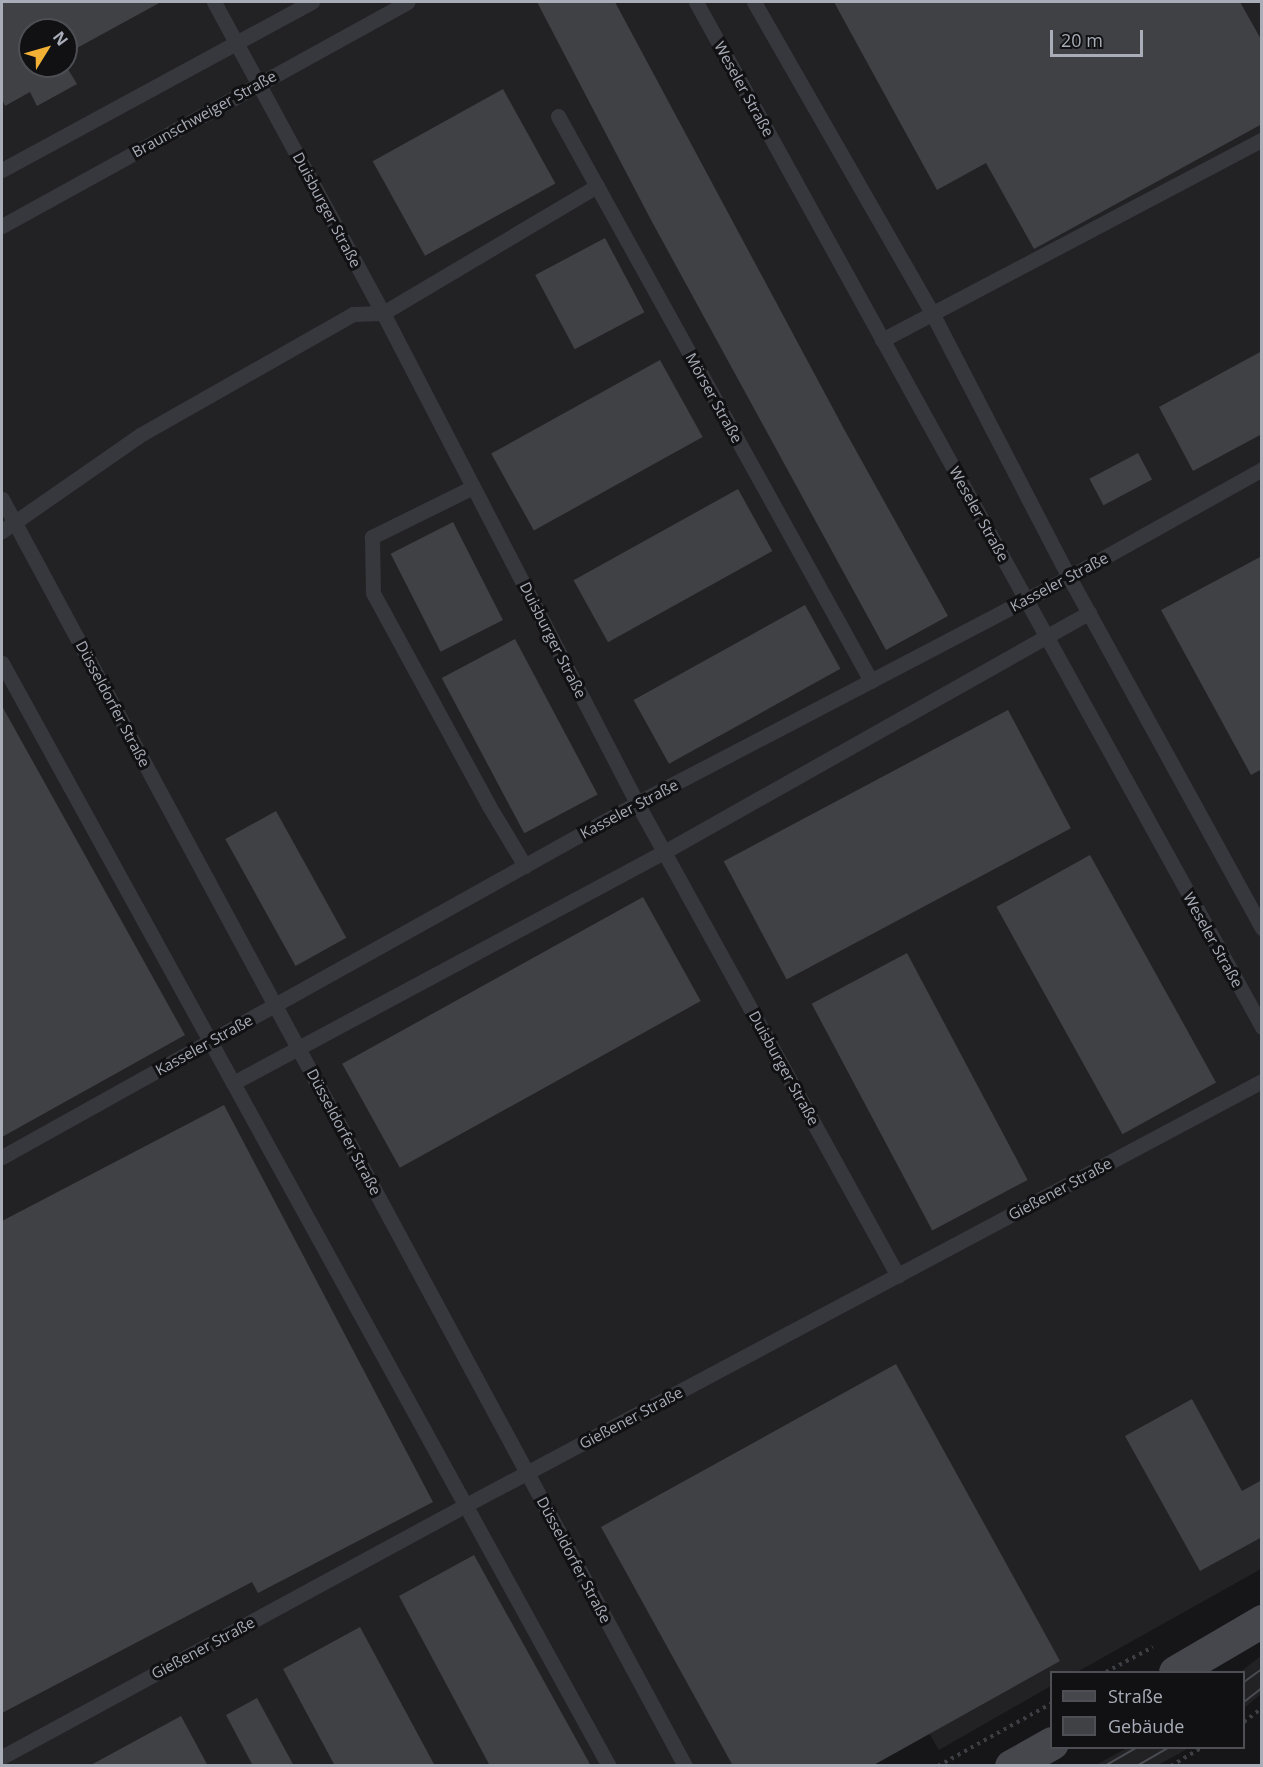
<!DOCTYPE html>
<meta charset="utf-8">
<style>
body{margin:0}
#map{position:relative;width:1263px;height:1767px;overflow:hidden;background:#161618;font-family:"Open Sans",sans-serif}
div>[style]{position:absolute}
.built>*{inset:0;background:#222225}
.building>*{inset:0;background:#404145;transform-origin:0 0}
.path>*{height:4px;margin-top:-2px;transform-origin:0;background:repeating-linear-gradient(90deg,#3d3f44 0 3px,transparent 0 7.5px)}
.lane>*{height:15px;margin:-7.5px;padding:0 7.5px;transform-origin:7.5px;border-radius:7.5px;background:#37383d}
.secondary>*{height:33px;margin:-16.5px;padding:0 16.5px;transform-origin:16.5px;border-radius:16.5px;background:#45474d}
.tram>*{height:1.5px;margin:-0.75px;padding:0 0.75px;transform-origin:0.75px;border-radius:0.75px;background:#4a4c52}
span{translate:-50% -50%;white-space:nowrap;text-align:center;line-height:1.15;-webkit-text-stroke:6px #111113;paint-order:stroke}
.street-label{font-size:15px;color:#a8adb8}
.frame{position:absolute;inset:0;border:3px solid #a8adb8;pointer-events:none}
.legend{position:absolute;left:1050px;top:1671px;width:195px;height:78px;box-sizing:border-box;background:#111113;border:2px solid #4d4f55;margin:0;padding:8px 10px;list-style:none;font-size:18px;color:#a8adb8}
.legend li{display:flex;align-items:center;gap:12px;height:30px}
.legend b{width:30px;border:2px solid #4d4f55}
.north{position:absolute;left:18px;top:18px;width:60px;height:60px;box-sizing:border-box;background:#111113;border:2px solid #4d4f55;border-radius:50%;rotate:53deg;font-size:16px;font-weight:700;line-height:24px;text-align:center;color:#a8adb8}
.north::after{content:'';display:block;margin:auto;width:21px;height:27px;background:#f2b134;clip-path:polygon(50% 0,100% 100%,50% 72%,0 100%)}
.scale{position:absolute;left:1050px;top:30px;width:93px;height:27px;box-sizing:border-box;border:3px solid #a8adb8;border-top:0;padding-left:8px;font-size:18px;line-height:21px;white-space:nowrap;color:#a8adb8;-webkit-text-stroke:4px #111113;paint-order:stroke}
</style>
<div id="map">
<div class="built">
<i style="clip-path:polygon(evenodd,2px 2px,1261px 2px,1261px 1569px,1077px 1672px,1052px 1672px,1051px 1686px,939px 1750px,927px 1730px,861px 1765px,2px 1766px,2px 2px,30px 30px,66px 30px,66px 66px,30px 66px,30px 30px)"></i>
<i style="clip-path:polygon(1261px 1656px,1261px 1694px,1244px 1708px,1244px 1672px,1240px 1672px)"></i>
<i style="clip-path:polygon(1127px 1748px,1189px 1748px,1158px 1765px,1096px 1765px)"></i>
</div>
<div class="building">
<i style="clip-path:polygon(2px 2px,161px 2px,66px 54px,66px 30px,30px 30px,30px 66px,66px 66px,77px 84px,37px 106px,30px 92px,5px 106px,2px 99px)"></i>
<i style="clip-path:polygon(537px 2px,615px 2px,844px 429px,948px 616px,886px 650px,651px 220px)"></i>
<i style="clip-path:polygon(834px 2px,1240px 2px,1262px 41px,1262px 124px,1034px 249px,986px 163px,937px 190px)"></i>
<i style="left:503px;top:89px;width:108px;height:149px;rotate:61deg"></i>
<i style="left:605px;top:238px;width:84px;height:79px;rotate:62deg"></i>
<i style="clip-path:polygon(1262px 351px,1262px 434px,1193px 471px,1159px 407px)"></i>
<i style="left:660px;top:360px;width:88px;height:193px;rotate:61deg"></i>
<i style="left:1138px;top:453px;width:30px;height:55px;rotate:62deg"></i>
<i style="left:738px;top:489px;width:71px;height:188px;rotate:61deg"></i>
<i style="left:453px;top:522px;width:110px;height:70px;rotate:63deg"></i>
<i style="clip-path:polygon(1262px 556px,1262px 769px,1251px 775px,1161px 610px)"></i>
<i style="left:805px;top:605px;width:73px;height:196px;rotate:61deg"></i>
<i style="left:515px;top:639px;width:176px;height:83px;rotate:62deg"></i>
<i style="clip-path:polygon(2px 706px,185px 1035px,2px 1137px)"></i>
<i style="left:1008px;top:710px;width:134px;height:322px;rotate:62deg"></i>
<i style="left:276px;top:811px;width:145px;height:58px;rotate:61deg"></i>
<i style="left:1090px;top:855px;width:260px;height:107px;rotate:61deg"></i>
<i style="left:643px;top:897px;width:119px;height:344px;rotate:61deg"></i>
<i style="left:907px;top:953px;width:257px;height:108px;rotate:62deg"></i>
<i style="clip-path:polygon(224px 1105px,433px 1502px,258px 1593px,252px 1582px,2px 1713px,2px 1221px)"></i>
<i style="clip-path:polygon(896px 1364px,1060px 1661px,872px 1766px,733px 1766px,601px 1527px)"></i>
<i style="clip-path:polygon(1192px 1399px,1242px 1491px,1262px 1480px,1262px 1537px,1200px 1571px,1125px 1436px)"></i>
<i style="clip-path:polygon(474px 1555px,591px 1766px,490px 1766px,399px 1596px)"></i>
<i style="clip-path:polygon(360px 1627px,435px 1766px,335px 1766px,283px 1669px)"></i>
<i style="clip-path:polygon(257px 1698px,294px 1766px,253px 1766px,226px 1715px)"></i>
<i style="clip-path:polygon(181px 1716px,208px 1766px,89px 1766px)"></i>
</div>
<div class="path">
<i style="left:1106px;top:1672px;width:53px;rotate:-28deg"></i>
<i style="left:1244px;top:1722px;width:23px;rotate:-38deg"></i>
<i style="left:938px;top:1766px;width:130px;rotate:-28.9deg"></i>
<i style="left:1171px;top:1766px;width:35px;rotate:-31deg"></i>
</div>
<div class="lane">
<i style="left:214px;top:2px;width:354px;rotate:61.5deg"></i>
<i style="left:383px;top:313px;width:552px;rotate:62.6deg"></i>
<i style="left:637px;top:803px;width:540px;rotate:61.11deg"></i>
<i style="left:696px;top:2px;width:1171px;rotate:61.09deg"></i>
<i style="left:754px;top:2px;width:361px;rotate:60.2deg"></i>
<i style="left:933px;top:315px;width:295px;rotate:62.6deg"></i>
<i style="left:1069px;top:577px;width:401px;rotate:61.2deg"></i>
<i style="left:558px;top:116px;width:646px;rotate:61.01deg"></i>
<i style="left:2px;top:170px;width:353px;rotate:-28.5deg"></i>
<i style="left:2px;top:226px;width:463px;rotate:-28.9deg"></i>
<i style="left:882px;top:340px;width:429px;rotate:-27.8deg"></i>
<i style="left:473px;top:487px;width:113px;rotate:153.7deg"></i>
<i style="left:372px;top:537px;width:56px;rotate:89deg"></i>
<i style="left:373px;top:593px;width:243px;rotate:61.4deg"></i>
<i style="left:489px;top:806px;width:70px;rotate:59deg"></i>
<i style="left:2px;top:499px;width:1439px;rotate:61.67deg"></i>
<i style="left:2px;top:531px;width:168px;rotate:-34.8deg"></i>
<i style="left:140px;top:435px;width:245px;rotate:-29.6deg"></i>
<i style="left:353px;top:314px;width:30px;rotate:-2deg"></i>
<i style="left:383px;top:313px;width:249px;rotate:-30.7deg"></i>
<i style="left:2px;top:663px;width:1259px;rotate:61.18deg"></i>
<i style="left:233px;top:1083px;width:489px;rotate:-28.2deg"></i>
<i style="left:664px;top:852px;width:488px;rotate:-29.4deg"></i>
<i style="left:2px;top:1157px;width:727px;rotate:-29.14deg"></i>
<i style="left:637px;top:803px;width:488px;rotate:-27.6deg"></i>
<i style="left:1069px;top:577px;width:221px;rotate:-29.2deg"></i>
<i style="left:2px;top:1757px;width:528px;rotate:-28.51deg"></i>
<i style="left:466px;top:1505px;width:902px;rotate:-28.04deg"></i>
</div>
<div class="secondary">
<i style="left:1175px;top:1672px;width:101px;rotate:-30.4deg"></i>
<i style="left:1011px;top:1766px;width:47px;rotate:-29.3deg"></i>
</div>
<div class="tram">
<i style="left:1244px;top:1682px;width:22px;rotate:-36deg"></i>
<i style="left:1244px;top:1702px;width:23px;rotate:-38deg"></i>
<i style="left:1105px;top:1766px;width:36px;rotate:-30deg"></i>
<i style="left:1137px;top:1766px;width:36px;rotate:-30deg"></i>
</div>
<div class="street-label">
<span style="left:744px;top:89px;rotate:61deg">Weseler Straße</span>
<span style="left:204px;top:114px;rotate:-29deg">Braunschweiger Straße</span>
<span style="left:327px;top:210px;rotate:62deg">Duisburger Straße</span>
<span style="left:714px;top:398px;rotate:61deg">Mörser Straße</span>
<span style="left:979px;top:514px;rotate:61deg">Weseler Straße</span>
<span style="left:1059px;top:582px;rotate:-28deg">Kasseler Straße</span>
<span style="left:553px;top:640px;rotate:63deg">Duisburger Straße</span>
<span style="left:113px;top:704px;rotate:62deg">Düsseldorfer Straße</span>
<span style="left:629px;top:809px;rotate:-28deg">Kasseler Straße</span>
<span style="left:1213px;top:940px;rotate:61deg">Weseler Straße</span>
<span style="left:204px;top:1045px;rotate:-29deg">Kasseler Straße</span>
<span style="left:784px;top:1068px;rotate:61deg">Duisburger Straße</span>
<span style="left:344px;top:1132px;rotate:62deg">Düsseldorfer Straße</span>
<span style="left:1060px;top:1189px;rotate:-28deg">Gießener Straße</span>
<span style="left:631px;top:1418px;rotate:-28deg">Gießener Straße</span>
<span style="left:574px;top:1560px;rotate:62deg">Düsseldorfer Straße</span>
<span style="left:203px;top:1648px;rotate:-28deg">Gießener Straße</span>
</div>
<div class="frame"></div>
<ul class="legend">
<li><b style="height:8px;background:#45474d"></b>Straße</li>
<li><b style="height:16px;background:#404145"></b>Gebäude</li>
</ul>
<div class="north">N</div>
<div class="scale">20 m</div>
</div>
